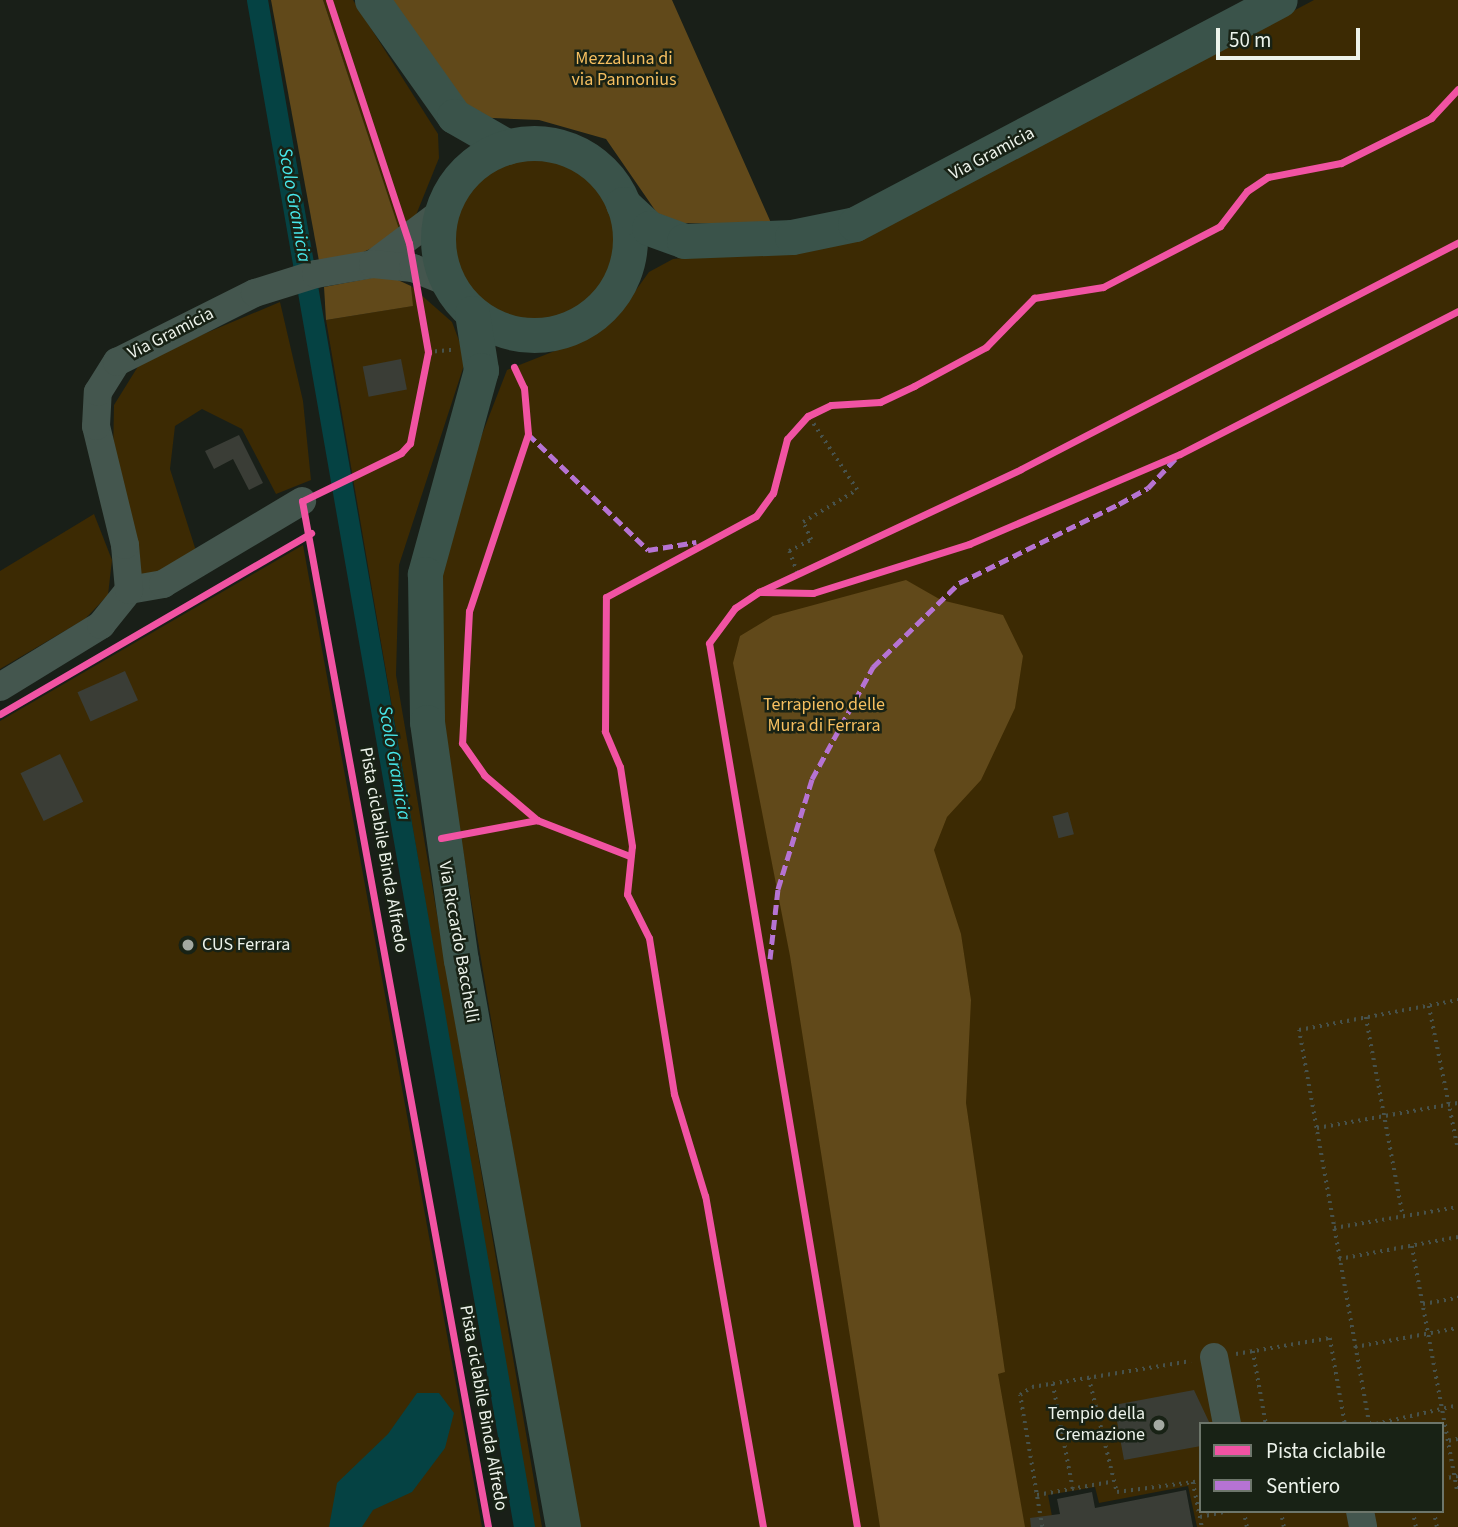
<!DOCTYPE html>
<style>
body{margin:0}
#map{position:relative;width:1458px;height:1527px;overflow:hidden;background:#191f18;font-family:"Source Sans 3",sans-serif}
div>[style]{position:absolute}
.green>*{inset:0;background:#3c2a03}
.round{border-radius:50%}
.forest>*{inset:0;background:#61491a}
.water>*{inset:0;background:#054243}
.canal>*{height:21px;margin:-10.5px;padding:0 10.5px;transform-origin:10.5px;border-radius:10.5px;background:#054243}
.building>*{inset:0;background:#3a3d36;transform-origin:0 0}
.path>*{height:3.5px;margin-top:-1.75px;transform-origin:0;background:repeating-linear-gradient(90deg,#47524c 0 2px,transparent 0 7px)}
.minor>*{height:28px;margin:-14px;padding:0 14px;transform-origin:14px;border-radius:14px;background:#44564e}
.major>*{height:35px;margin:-17.5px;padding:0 17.5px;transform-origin:17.5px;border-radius:17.5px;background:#3a534a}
.major>.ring{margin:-17.5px;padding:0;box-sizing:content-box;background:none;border:35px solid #3a534a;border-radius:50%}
.quiet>*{height:5px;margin-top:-2.5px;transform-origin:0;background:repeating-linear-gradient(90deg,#b673d3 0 10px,transparent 0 15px)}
.cycleway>*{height:7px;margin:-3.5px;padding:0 3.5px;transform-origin:3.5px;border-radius:3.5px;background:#f153a3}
.dots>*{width:19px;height:19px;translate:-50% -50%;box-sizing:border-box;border:4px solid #182215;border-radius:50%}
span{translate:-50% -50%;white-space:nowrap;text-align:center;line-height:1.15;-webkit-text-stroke:5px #182215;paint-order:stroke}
.park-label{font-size:18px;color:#f6bf60}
.street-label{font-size:18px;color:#edf3eb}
.poi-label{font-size:18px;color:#edf3eb}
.left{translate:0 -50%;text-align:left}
.right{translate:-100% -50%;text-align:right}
.water-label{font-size:19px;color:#47e7ea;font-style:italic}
.legend{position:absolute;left:1199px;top:1422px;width:245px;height:91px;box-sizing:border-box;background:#182215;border:2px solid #6d766b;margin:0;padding:9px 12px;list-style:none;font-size:21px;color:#edf3eb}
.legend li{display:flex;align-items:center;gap:14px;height:35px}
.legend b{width:35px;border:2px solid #6d766b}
.scale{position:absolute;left:1216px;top:28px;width:144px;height:32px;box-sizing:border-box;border:4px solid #edf3eb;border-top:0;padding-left:9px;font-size:21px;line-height:24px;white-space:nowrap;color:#edf3eb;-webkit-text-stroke:5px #182215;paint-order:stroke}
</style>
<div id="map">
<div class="green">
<i style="clip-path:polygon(323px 0,353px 0,438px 134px,439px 158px,414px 220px,401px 235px)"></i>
<i style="clip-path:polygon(evenodd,1314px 0,1458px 0,1458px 1527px,1197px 1527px,1188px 1486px,1099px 1503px,1095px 1487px,1048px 1495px,1054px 1527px,576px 1527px,446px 750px,437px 598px,458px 496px,507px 370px,590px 337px,615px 319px,649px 272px,673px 259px,859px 241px,1314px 0,1201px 1424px,1442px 1424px,1442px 1511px,1201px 1511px,1201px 1424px)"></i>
<i class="round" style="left:452px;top:157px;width:164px;height:164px"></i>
<i style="clip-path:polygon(411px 286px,452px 322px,466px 359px,399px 565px,396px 675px,542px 1527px,532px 1527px,326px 320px,412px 306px)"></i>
<i style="clip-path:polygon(280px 302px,303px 401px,311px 480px,276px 494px,242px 429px,202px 409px,175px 426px,170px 469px,197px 554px,162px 575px,141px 577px,113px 457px,114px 405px,142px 360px)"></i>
<i style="clip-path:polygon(94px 514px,112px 560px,108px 595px,85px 619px,0 669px,0 571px)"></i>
<i style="clip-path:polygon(303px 545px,482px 1527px,0 1527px,0 721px)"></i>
</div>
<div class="forest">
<i style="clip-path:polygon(271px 0,323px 0,401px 235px,359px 254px,319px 261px)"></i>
<i style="clip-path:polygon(391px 0,672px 0,772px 225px,682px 223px,657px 213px,606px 139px,539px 120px,471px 117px)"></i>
<i style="clip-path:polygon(387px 275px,411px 286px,413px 306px,326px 320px,324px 287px)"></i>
<i style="clip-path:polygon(906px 580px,941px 600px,1003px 615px,1023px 656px,1015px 708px,981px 780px,947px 817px,934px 850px,961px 934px,971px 1000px,966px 1103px,1005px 1372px,998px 1374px,1025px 1527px,880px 1527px,790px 956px,733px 663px,740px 636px,773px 616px)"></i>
</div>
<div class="water">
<i style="clip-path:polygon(417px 1393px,439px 1393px,454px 1413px,445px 1448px,412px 1492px,373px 1510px,362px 1527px,329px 1527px,337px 1483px,388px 1434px)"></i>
</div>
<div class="canal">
<i style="left:257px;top:0;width:1550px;rotate:80.08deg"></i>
</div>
<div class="building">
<i style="left:401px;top:359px;width:31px;height:39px;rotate:79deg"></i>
<i style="clip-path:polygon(239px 435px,263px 483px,249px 490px,233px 459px,214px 469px,205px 451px)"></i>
<i style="left:125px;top:671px;width:32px;height:52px;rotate:66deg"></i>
<i style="left:60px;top:754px;width:53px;height:44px;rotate:64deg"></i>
<i style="left:1068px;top:812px;width:23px;height:16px;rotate:75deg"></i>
<i style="clip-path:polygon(1194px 1390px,1210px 1424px,1201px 1424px,1201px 1446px,1124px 1460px,1114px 1405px)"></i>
<i style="clip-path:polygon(1186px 1490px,1193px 1527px,1031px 1527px,1030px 1518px,1060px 1514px,1057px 1499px,1092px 1492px,1095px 1508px)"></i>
</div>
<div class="path">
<i style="left:428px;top:352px;width:25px;rotate:-5deg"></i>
<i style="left:797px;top:573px;width:23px;rotate:-110deg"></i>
<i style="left:789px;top:551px;width:25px;rotate:-27deg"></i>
<i style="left:811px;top:540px;width:20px;rotate:-114deg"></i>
<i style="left:803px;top:522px;width:63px;rotate:-30.7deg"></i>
<i style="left:857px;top:490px;width:89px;rotate:-123.5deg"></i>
<i style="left:1429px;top:1006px;width:145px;rotate:78.5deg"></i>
<i style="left:1366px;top:1017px;width:202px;rotate:79.5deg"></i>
<i style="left:1317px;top:1128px;width:143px;rotate:-10.1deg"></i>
<i style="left:1334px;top:1228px;width:126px;rotate:-9.6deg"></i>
<i style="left:1412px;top:1246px;width:251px;rotate:79.5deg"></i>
<i style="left:1339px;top:1259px;width:121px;rotate:-10.5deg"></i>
<i style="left:1423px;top:1304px;width:36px;rotate:-10deg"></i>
<i style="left:1355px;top:1347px;width:105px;rotate:-10.5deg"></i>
<i style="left:1253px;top:1351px;width:74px;rotate:79.9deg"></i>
<i style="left:1236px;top:1354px;width:95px;rotate:-9.7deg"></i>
<i style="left:1330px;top:1338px;width:87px;rotate:80.1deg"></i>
<i style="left:1089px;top:1378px;width:117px;rotate:76.2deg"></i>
<i style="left:1117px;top:1492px;width:85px;rotate:-7.5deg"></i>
<i style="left:1053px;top:1384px;width:107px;rotate:79.2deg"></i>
<i style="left:1369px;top:1424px;width:400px;rotate:-100.1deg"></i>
<i style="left:1299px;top:1030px;width:162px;rotate:-10.7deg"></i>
<i style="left:1376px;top:1424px;width:84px;rotate:-13deg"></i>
<i style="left:1442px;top:1442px;width:16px;rotate:-11deg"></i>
<i style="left:1442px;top:1479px;width:16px;rotate:-11deg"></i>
<i style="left:1193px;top:1482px;width:46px;rotate:78.7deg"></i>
<i style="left:1037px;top:1495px;width:74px;rotate:-10.1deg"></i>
<i style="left:1244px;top:1511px;width:16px;rotate:79deg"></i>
<i style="left:1281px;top:1511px;width:16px;rotate:79deg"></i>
<i style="left:1413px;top:1511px;width:16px;rotate:79deg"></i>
<i style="left:1434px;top:1511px;width:16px;rotate:79deg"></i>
<i style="left:1200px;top:1517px;width:29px;rotate:-12deg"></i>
<i style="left:763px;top:1527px;width:336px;rotate:-99.9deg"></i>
<i style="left:705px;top:1196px;width:107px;rotate:-106.9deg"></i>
<i style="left:674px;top:1094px;width:158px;rotate:-99.1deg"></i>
<i style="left:649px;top:938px;width:49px;rotate:-116.6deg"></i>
<i style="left:627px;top:894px;width:48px;rotate:-84.1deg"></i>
<i style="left:632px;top:846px;width:80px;rotate:-98.6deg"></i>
<i style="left:620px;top:767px;width:39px;rotate:-113deg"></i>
<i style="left:605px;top:731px;width:134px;rotate:-89.6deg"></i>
<i style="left:606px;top:597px;width:170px;rotate:-28.4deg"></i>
<i style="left:756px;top:516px;width:29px;rotate:-54deg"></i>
<i style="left:773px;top:493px;width:56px;rotate:-75.5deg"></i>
<i style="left:787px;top:439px;width:31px;rotate:-48deg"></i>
<i style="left:808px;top:416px;width:25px;rotate:-26deg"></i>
<i style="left:831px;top:405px;width:49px;rotate:-3.5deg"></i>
<i style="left:880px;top:402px;width:38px;rotate:-25deg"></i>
<i style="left:914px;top:386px;width:82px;rotate:-28.4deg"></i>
<i style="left:986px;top:347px;width:69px;rotate:-45.6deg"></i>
<i style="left:1034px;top:298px;width:70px;rotate:-9.1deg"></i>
<i style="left:1103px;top:287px;width:132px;rotate:-27.5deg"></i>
<i style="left:1220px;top:226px;width:44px;rotate:-52.4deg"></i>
<i style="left:1247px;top:191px;width:25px;rotate:-34deg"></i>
<i style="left:1268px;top:177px;width:74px;rotate:-10.9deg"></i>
<i style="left:1341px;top:163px;width:101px;rotate:-26.6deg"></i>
<i style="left:1431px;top:118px;width:40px;rotate:-47deg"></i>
<i style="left:1042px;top:1527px;width:134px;rotate:-99.5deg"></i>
<i style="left:1020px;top:1395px;width:14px;rotate:-34deg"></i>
<i style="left:1032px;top:1387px;width:161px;rotate:-9.3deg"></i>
</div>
<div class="minor">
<i style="left:373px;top:264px;width:86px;rotate:-37deg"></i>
<i style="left:129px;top:590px;width:35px;rotate:-10deg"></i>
<i style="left:163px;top:584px;width:162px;rotate:-30.8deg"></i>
<i style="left:0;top:687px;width:119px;rotate:-31.5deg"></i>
<i style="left:101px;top:625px;width:45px;rotate:-51.3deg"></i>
<i style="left:129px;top:590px;width:45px;rotate:-95.1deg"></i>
<i style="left:125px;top:545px;width:122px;rotate:-103.7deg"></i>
<i style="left:96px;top:426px;width:34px;rotate:-87deg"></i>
<i style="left:98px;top:392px;width:36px;rotate:-58deg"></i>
<i style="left:117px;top:362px;width:154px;rotate:-26.6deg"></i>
<i style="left:255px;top:293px;width:64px;rotate:-17.3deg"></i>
<i style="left:316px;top:274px;width:58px;rotate:-10deg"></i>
<i style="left:373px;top:264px;width:40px;rotate:5.7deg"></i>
<i style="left:413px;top:268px;width:38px;rotate:22deg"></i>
<i style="left:1214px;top:1357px;width:68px;rotate:79deg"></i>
<i style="left:1360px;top:1511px;width:16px;rotate:79deg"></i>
</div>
<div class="major">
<i style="left:372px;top:0;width:142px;rotate:54.7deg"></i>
<i style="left:454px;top:116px;width:62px;rotate:29.9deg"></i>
<i class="ring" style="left:438px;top:143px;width:157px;height:157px"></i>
<i style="left:623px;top:204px;width:35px;rotate:43deg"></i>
<i style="left:649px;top:228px;width:37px;rotate:20deg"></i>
<i style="left:684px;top:241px;width:108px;rotate:-2.1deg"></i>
<i style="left:792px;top:237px;width:64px;rotate:-11.7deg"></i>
<i style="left:855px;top:224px;width:480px;rotate:-27.8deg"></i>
<i style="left:472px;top:313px;width:58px;rotate:81deg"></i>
<i style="left:481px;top:370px;width:212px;rotate:105.4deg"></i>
<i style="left:425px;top:574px;width:148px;rotate:89.2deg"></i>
<i style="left:427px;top:722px;width:240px;rotate:81.9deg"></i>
<i style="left:461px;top:960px;width:576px;rotate:79.8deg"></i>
</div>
<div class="quiet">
<i style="left:528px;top:434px;width:167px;rotate:44deg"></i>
<i style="left:648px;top:550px;width:49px;rotate:-9.5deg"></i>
<i style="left:770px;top:959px;width:70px;rotate:-83.5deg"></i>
<i style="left:778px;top:889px;width:115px;rotate:-72.8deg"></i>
<i style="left:812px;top:779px;width:128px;rotate:-61.4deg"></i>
<i style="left:873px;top:667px;width:120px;rotate:-44.3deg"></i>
<i style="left:959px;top:583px;width:178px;rotate:-26.3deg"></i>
<i style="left:1119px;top:504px;width:33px;rotate:-29deg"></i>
<i style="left:1148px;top:488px;width:40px;rotate:-47deg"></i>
</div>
<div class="cycleway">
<i style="left:329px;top:0;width:256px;rotate:71.8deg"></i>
<i style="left:409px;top:243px;width:111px;rotate:80.1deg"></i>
<i style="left:428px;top:352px;width:93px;rotate:101.2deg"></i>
<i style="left:410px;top:443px;width:13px;rotate:132deg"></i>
<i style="left:401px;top:453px;width:110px;rotate:154.1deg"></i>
<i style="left:302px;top:501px;width:1043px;rotate:79.72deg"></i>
<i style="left:514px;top:367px;width:23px;rotate:65deg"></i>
<i style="left:524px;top:388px;width:46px;rotate:85deg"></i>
<i style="left:528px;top:434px;width:187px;rotate:108.4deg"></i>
<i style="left:469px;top:611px;width:132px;rotate:93deg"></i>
<i style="left:462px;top:743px;width:39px;rotate:55deg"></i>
<i style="left:484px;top:775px;width:70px;rotate:40.3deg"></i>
<i style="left:537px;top:820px;width:100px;rotate:21.2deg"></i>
<i style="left:759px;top:592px;width:54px;rotate:1.1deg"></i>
<i style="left:813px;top:593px;width:164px;rotate:-17.4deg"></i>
<i style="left:969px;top:544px;width:229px;rotate:-23.1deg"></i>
<i style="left:1180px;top:454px;width:313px;rotate:-27.2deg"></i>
<i style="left:0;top:714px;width:360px;rotate:-30.2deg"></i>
<i style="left:441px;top:838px;width:98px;rotate:-10.6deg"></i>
<i style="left:763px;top:1527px;width:336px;rotate:-99.9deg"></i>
<i style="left:705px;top:1196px;width:107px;rotate:-106.9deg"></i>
<i style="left:674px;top:1094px;width:158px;rotate:-99.1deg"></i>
<i style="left:649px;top:938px;width:49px;rotate:-116.6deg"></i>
<i style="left:627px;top:894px;width:48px;rotate:-84.1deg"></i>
<i style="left:632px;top:846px;width:80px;rotate:-98.6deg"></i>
<i style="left:620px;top:767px;width:39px;rotate:-113deg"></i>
<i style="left:605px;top:731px;width:134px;rotate:-89.6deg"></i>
<i style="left:606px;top:597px;width:170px;rotate:-28.4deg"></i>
<i style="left:756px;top:516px;width:29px;rotate:-54deg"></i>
<i style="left:773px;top:493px;width:56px;rotate:-75.5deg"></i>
<i style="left:787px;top:439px;width:31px;rotate:-48deg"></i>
<i style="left:808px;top:416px;width:25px;rotate:-26deg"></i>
<i style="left:831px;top:405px;width:49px;rotate:-3.5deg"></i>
<i style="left:880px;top:402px;width:38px;rotate:-25deg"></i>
<i style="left:914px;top:386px;width:82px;rotate:-28.4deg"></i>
<i style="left:986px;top:347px;width:69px;rotate:-45.6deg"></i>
<i style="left:1034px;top:298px;width:70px;rotate:-9.1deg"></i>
<i style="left:1103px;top:287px;width:132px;rotate:-27.5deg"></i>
<i style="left:1220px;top:226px;width:44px;rotate:-52.4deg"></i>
<i style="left:1247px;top:191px;width:25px;rotate:-34deg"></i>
<i style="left:1268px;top:177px;width:74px;rotate:-10.9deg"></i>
<i style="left:1341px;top:163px;width:101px;rotate:-26.6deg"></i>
<i style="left:1431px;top:118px;width:40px;rotate:-47deg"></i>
<i style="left:857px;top:1527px;width:896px;rotate:-99.5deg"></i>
<i style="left:709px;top:643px;width:44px;rotate:-53.4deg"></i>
<i style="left:735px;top:608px;width:29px;rotate:-34deg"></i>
<i style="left:759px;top:592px;width:289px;rotate:-25.1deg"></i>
<i style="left:1021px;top:469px;width:492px;rotate:-27.4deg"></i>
</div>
<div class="dots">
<i style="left:188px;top:945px;background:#a3a9a1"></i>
<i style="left:1159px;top:1425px;background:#a3a9a1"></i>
</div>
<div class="park-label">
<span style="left:624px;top:70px">Mezzaluna di<br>via Pannonius</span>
<span style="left:824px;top:716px">Terrapieno delle<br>Mura di Ferrara</span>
</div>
<div class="street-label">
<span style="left:992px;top:154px;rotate:-28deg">Via Gramicia</span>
<span style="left:171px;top:334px;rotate:-27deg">Via Gramicia</span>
<span style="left:383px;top:850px;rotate:80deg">Pista ciclabile Binda Alfredo</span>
<span style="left:458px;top:942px;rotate:80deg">Via Riccardo Bacchelli</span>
<span style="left:483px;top:1408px;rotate:80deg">Pista ciclabile Binda Alfredo</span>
</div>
<div class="poi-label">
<span class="left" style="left:202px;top:945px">CUS Ferrara</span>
<span class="right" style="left:1145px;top:1425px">Tempio della<br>Cremazione</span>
</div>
<div class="water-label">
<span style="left:294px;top:205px;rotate:80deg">Scolo Gramicia</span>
<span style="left:394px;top:763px;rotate:80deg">Scolo Gramicia</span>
</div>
<ul class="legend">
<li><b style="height:9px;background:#f153a3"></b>Pista ciclabile</li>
<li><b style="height:9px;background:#b673d3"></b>Sentiero</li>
</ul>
<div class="scale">50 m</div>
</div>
